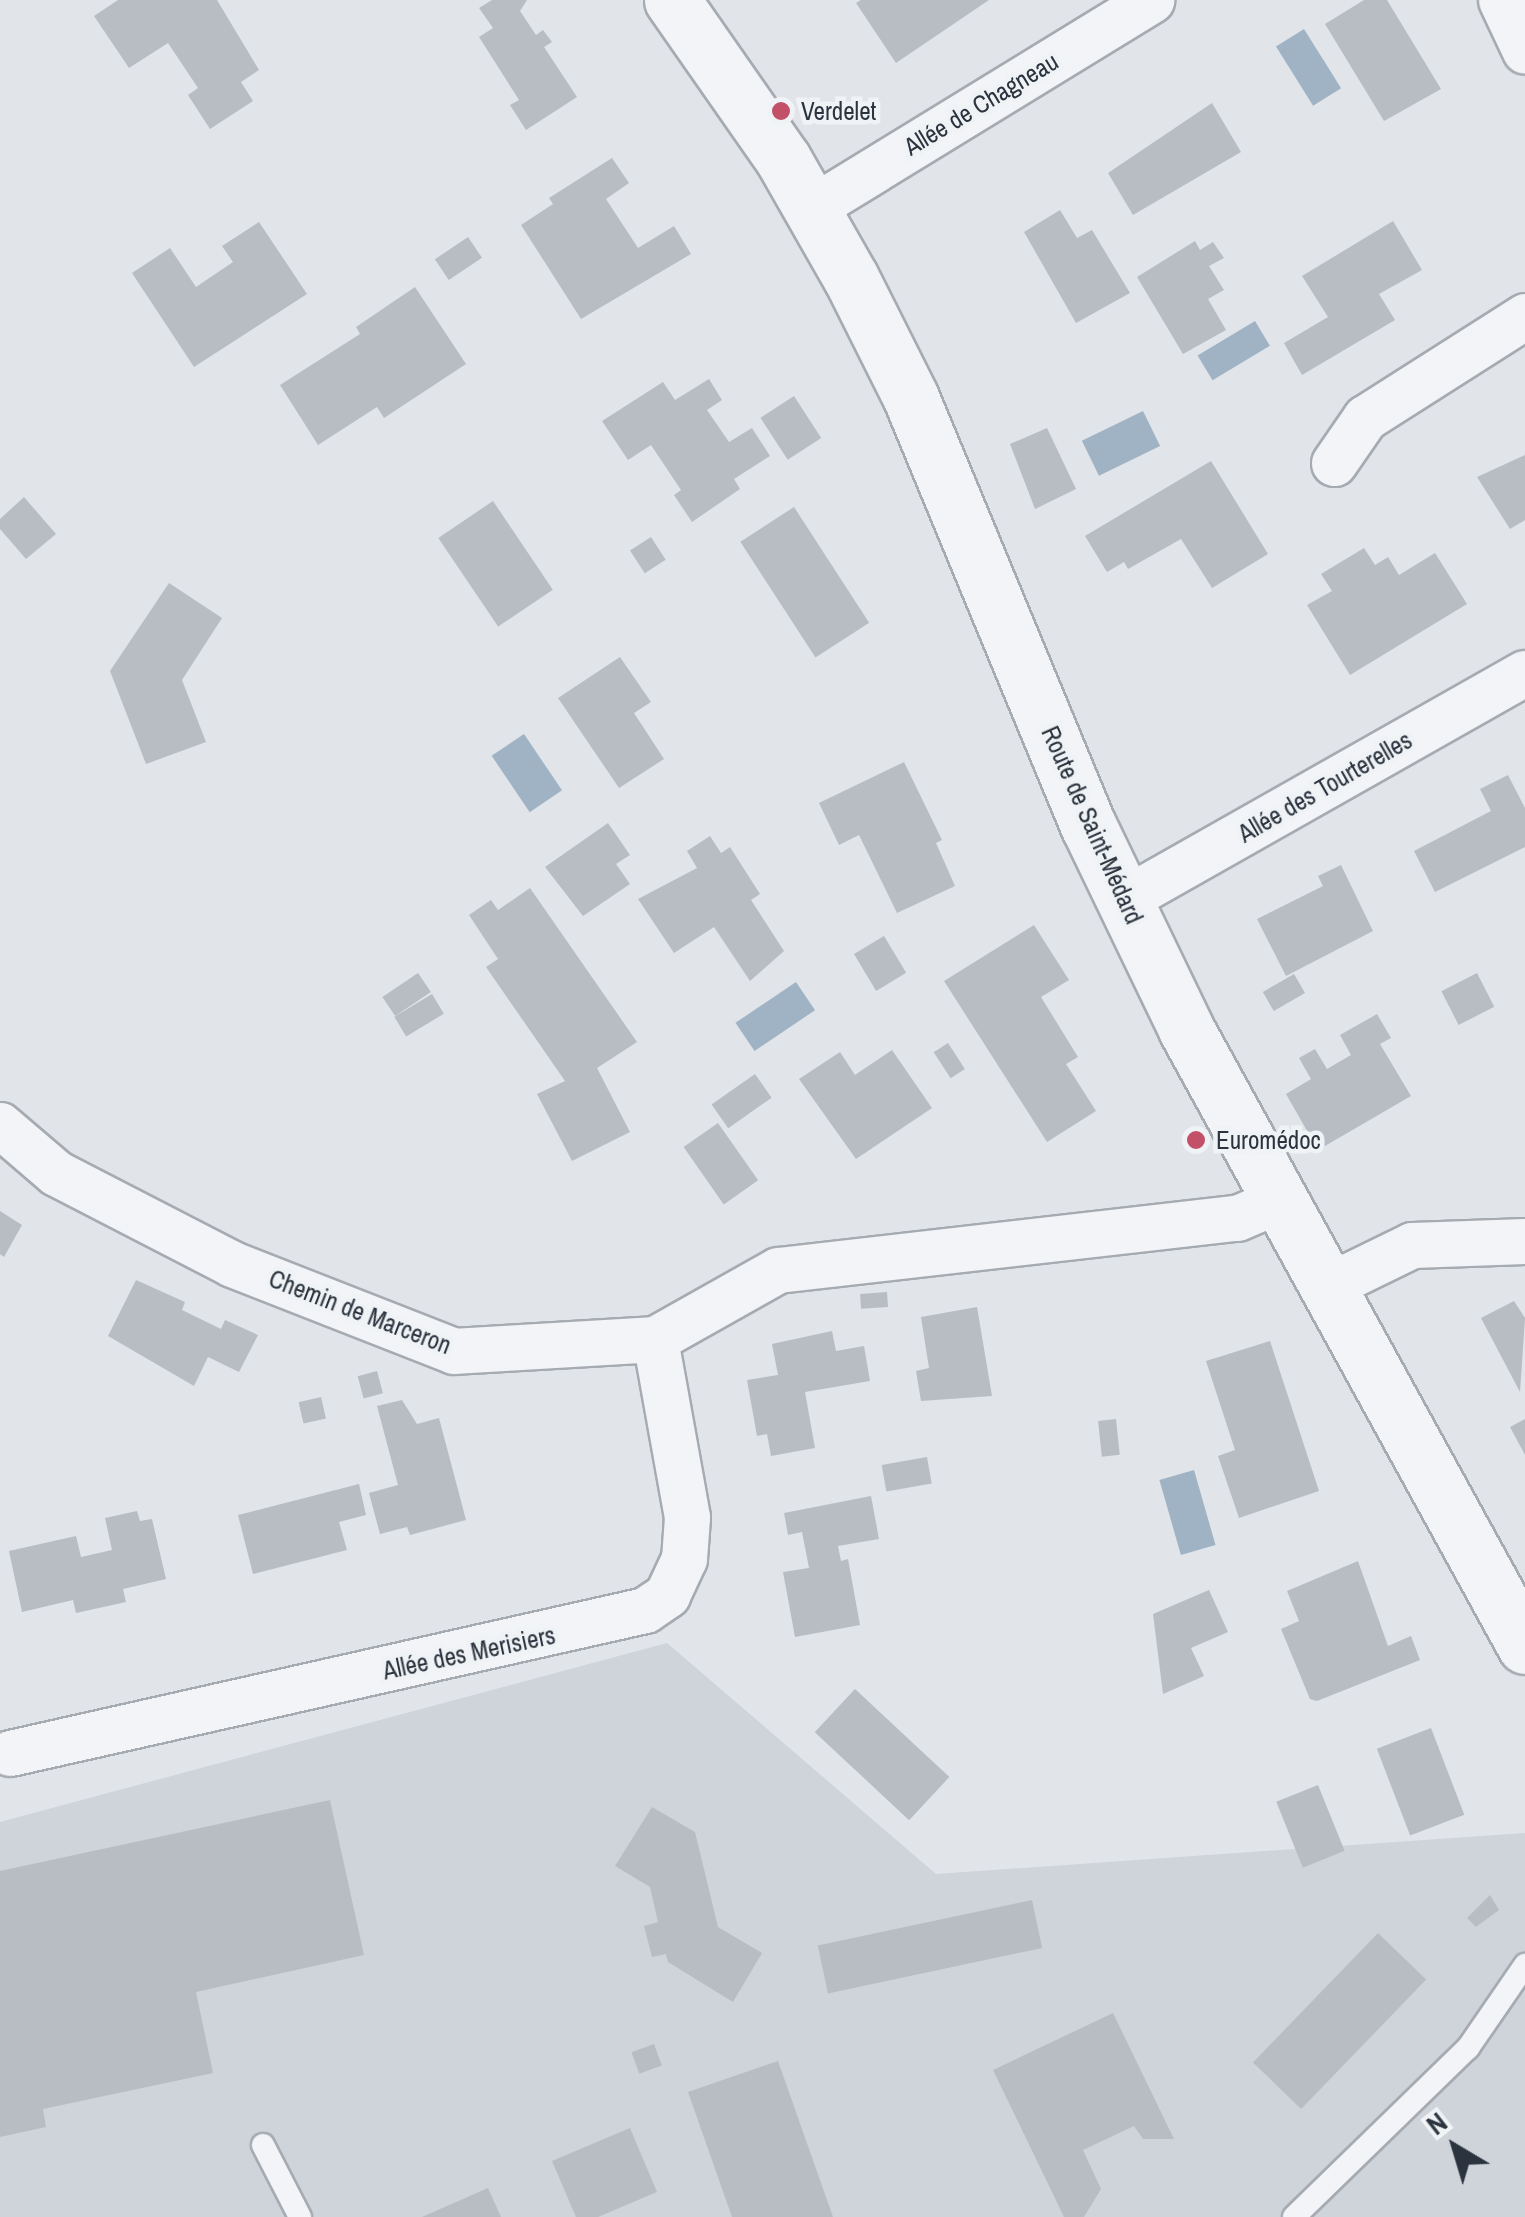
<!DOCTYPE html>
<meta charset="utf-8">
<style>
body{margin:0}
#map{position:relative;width:1525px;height:2217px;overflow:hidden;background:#e1e4e8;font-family:"Archivo Narrow",sans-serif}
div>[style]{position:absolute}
.built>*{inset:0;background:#cfd3da}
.water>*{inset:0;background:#9fb3c5;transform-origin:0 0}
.building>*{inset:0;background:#b8bdc4;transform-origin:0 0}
.roads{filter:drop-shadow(2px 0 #a6abb2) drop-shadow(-2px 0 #a6abb2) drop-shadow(0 2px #a6abb2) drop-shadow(0 -2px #a6abb2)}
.service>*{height:22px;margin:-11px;padding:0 11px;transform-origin:11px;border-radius:11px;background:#f3f4f7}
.minor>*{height:45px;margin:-22.5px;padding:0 22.5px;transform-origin:22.5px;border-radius:22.5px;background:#f3f4f7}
.tertiary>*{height:55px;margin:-27.5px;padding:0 27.5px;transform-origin:27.5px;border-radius:27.5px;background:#f3f4f7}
.dots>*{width:28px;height:28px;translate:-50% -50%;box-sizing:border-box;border:5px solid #f0f3f6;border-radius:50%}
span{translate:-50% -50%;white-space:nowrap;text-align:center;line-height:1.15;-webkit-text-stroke:9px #f0f3f6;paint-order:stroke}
.street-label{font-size:25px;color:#2a333e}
.poi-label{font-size:25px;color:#2a333e}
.left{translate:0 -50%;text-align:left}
.north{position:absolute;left:1405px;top:2097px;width:100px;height:100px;-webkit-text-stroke:8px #f0f3f6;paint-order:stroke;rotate:322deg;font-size:28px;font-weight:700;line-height:40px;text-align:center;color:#2a333e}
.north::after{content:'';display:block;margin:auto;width:35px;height:45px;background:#2a333e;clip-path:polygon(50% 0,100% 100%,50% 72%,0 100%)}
</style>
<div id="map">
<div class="built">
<i style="clip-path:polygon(667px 1643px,936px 1874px,1525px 1833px,1525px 2217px,0 2217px,0 1822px)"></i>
</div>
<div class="water">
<i style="left:1304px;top:29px;width:70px;height:33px;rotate:58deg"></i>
<i style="left:1255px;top:321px;width:29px;height:67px;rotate:59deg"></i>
<i style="left:1143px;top:411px;width:39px;height:68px;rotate:64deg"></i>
<i style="left:524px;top:734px;width:68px;height:39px;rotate:56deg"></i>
<i style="left:796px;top:982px;width:34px;height:73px;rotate:56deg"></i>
<i style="left:1194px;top:1470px;width:78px;height:36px;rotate:74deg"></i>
</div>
<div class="building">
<i style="clip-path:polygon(118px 0,217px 0,259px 70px,241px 82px,253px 101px,210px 129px,188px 95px,198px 88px,168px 43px,129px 68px,94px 16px)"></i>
<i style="clip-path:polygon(492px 0,527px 0,520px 11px,536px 35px,543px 30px,552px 42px,544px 47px,577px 97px,526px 130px,510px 105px,519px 100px,479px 37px,493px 28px,479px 8px)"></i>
<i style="clip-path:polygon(861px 0,989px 0,896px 63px,856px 3px)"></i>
<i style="clip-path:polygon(1364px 0,1387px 0,1441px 89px,1384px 121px,1325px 24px)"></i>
<i style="clip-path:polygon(1212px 103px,1241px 152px,1133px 215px,1108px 173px)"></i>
<i style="clip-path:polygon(612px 158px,629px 183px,606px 199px,638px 248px,674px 226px,691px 254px,581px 319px,521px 225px,553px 204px,549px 198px)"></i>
<i style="clip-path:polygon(1060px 210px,1077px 238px,1092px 230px,1130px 293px,1076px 323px,1024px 232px)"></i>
<i style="clip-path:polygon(1393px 221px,1422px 270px,1379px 294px,1395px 320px,1302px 375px,1284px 343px,1328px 317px,1302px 276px)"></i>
<i style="clip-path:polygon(259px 222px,307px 294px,194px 367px,132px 273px,170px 248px,196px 287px,233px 262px,222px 246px)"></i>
<i style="left:468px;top:237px;width:25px;height:40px;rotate:56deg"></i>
<i style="clip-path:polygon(1195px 241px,1200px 250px,1213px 242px,1224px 258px,1209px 266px,1224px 290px,1208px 299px,1226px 330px,1183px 354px,1137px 277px)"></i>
<i style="clip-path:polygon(415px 287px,466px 364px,384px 418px,377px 407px,318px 445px,280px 385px,360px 334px,356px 327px)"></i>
<i style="clip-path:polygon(709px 379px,722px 400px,707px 410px,729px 442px,752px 428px,770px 456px,734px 479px,740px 489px,692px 522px,674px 495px,681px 490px,651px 445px,628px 460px,602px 421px,663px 382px,675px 400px)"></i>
<i style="left:794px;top:396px;width:50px;height:40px;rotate:57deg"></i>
<i style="clip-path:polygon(1047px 428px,1076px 489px,1035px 509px,1010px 444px)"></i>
<i style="clip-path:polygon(1525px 455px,1525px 520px,1510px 529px,1477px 477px)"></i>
<i style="clip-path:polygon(1211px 461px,1268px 554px,1212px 588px,1181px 539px,1128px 569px,1124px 562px,1107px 572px,1085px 536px)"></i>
<i style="clip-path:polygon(24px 497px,56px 534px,26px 559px,0 529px,0 519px)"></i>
<i style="left:493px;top:501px;width:107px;height:66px;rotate:56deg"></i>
<i style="left:794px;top:507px;width:138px;height:64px;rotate:57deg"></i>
<i style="left:651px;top:537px;width:27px;height:25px;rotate:57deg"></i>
<i style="clip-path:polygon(1364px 548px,1375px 565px,1388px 557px,1399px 575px,1435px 553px,1467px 604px,1350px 675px,1307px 605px,1332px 591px,1321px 574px)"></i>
<i style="clip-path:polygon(169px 583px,222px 618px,182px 680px,206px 742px,146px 764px,110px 671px)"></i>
<i style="clip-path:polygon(620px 657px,651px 702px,634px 713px,664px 759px,619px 788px,558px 698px)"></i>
<i style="clip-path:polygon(904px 762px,942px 840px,936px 843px,955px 886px,897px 913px,859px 835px,839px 845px,819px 803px)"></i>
<i style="clip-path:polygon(1508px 775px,1525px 808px,1525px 847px,1435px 892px,1414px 851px,1491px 811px,1480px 789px)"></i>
<i style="clip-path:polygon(608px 823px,630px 855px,616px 864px,630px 884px,583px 916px,545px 867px)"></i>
<i style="clip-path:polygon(710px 836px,721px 853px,730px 847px,744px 869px,760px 894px,751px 900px,784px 951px,750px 981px,714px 927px,674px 953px,638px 899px,697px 868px,687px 851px)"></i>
<i style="clip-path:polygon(1341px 865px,1373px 931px,1286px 976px,1257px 919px,1323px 886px,1318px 876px)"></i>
<i style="clip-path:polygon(530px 888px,637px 1042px,597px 1068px,630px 1132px,572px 1161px,537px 1094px,565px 1081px,486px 967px,498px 959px,469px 915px,491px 900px,498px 910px)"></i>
<i style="clip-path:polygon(1034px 925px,1069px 980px,1041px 997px,1078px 1057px,1066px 1064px,1096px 1111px,1047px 1142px,944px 981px)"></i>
<i style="left:884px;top:936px;width:43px;height:35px;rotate:59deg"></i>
<i style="left:418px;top:973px;width:23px;height:43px;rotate:56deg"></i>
<i style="left:1477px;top:973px;width:38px;height:40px;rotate:63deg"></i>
<i style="left:1294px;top:974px;width:22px;height:36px;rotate:60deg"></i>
<i style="left:432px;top:994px;width:23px;height:44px;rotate:59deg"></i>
<i style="clip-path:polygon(1377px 1014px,1391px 1038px,1380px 1044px,1411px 1096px,1318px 1150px,1286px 1094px,1311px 1079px,1299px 1058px,1315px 1049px,1327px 1069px,1351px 1055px,1340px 1035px)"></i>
<i style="left:948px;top:1043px;width:31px;height:17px;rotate:57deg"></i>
<i style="clip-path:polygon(892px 1050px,932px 1108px,856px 1159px,799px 1079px,840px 1052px,855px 1075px)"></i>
<i style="left:755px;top:1074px;width:29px;height:53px;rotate:55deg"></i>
<i style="left:718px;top:1123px;width:70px;height:42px;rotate:55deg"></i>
<i style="clip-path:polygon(0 1211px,22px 1225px,4px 1257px,0 1254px)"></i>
<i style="clip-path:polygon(136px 1280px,185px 1302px,182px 1310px,221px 1329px,225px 1320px,258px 1335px,239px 1372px,208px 1357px,194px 1386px,108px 1336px)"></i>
<i style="left:887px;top:1292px;width:15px;height:27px;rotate:86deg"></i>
<i style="clip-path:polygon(1514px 1301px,1525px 1318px,1520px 1392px,1481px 1318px)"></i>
<i style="clip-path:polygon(977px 1307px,992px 1396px,921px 1401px,916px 1371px,929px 1368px,921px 1317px)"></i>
<i style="clip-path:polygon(832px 1331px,836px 1351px,864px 1346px,870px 1381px,805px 1392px,815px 1448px,771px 1456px,767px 1434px,757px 1436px,747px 1380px,778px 1375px,772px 1344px)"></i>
<i style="clip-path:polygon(1270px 1341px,1319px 1491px,1239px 1518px,1218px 1456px,1235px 1450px,1206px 1361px)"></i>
<i style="left:377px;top:1371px;width:23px;height:20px;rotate:75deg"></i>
<i style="left:321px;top:1397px;width:22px;height:23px;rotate:77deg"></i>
<i style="clip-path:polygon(402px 1400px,417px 1424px,439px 1418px,466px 1520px,410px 1535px,407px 1527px,380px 1534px,369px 1493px,398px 1485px,377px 1406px)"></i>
<i style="left:1116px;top:1419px;width:36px;height:18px;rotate:84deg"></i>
<i style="clip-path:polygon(1525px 1419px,1525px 1455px,1510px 1427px)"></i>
<i style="left:927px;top:1457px;width:27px;height:46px;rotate:80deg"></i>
<i style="clip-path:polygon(359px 1484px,366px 1515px,339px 1522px,347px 1550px,253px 1574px,238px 1515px)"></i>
<i style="clip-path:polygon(871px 1496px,879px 1539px,838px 1546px,841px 1561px,848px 1559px,860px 1625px,795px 1637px,783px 1572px,809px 1568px,802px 1532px,788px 1535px,784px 1513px)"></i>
<i style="clip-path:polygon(137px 1511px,140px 1521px,152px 1519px,166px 1579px,123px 1589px,126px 1602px,76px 1613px,73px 1600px,22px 1612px,9px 1551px,76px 1536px,81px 1557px,112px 1550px,105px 1518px)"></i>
<i style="clip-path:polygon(1358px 1561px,1388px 1646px,1411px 1636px,1420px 1660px,1317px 1701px,1310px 1699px,1281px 1629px,1299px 1621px,1287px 1591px)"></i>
<i style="clip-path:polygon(1209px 1590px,1228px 1632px,1191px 1648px,1204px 1676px,1163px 1694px,1153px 1614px)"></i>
<i style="left:855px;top:1689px;width:129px;height:59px;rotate:43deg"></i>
<i style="left:1431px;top:1728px;width:93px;height:58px;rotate:69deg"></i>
<i style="left:1318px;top:1785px;width:71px;height:45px;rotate:68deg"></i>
<i style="clip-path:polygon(330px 1800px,364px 1955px,196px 1992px,213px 2073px,43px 2109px,46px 2127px,0 2137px,0 1871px)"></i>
<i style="clip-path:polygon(652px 1807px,695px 1832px,718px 1927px,762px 1953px,733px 2002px,668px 1962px,666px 1954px,652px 1957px,644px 1926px,658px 1922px,650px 1887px,615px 1866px)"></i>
<i style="clip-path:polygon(1490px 1895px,1499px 1910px,1476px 1927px,1467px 1918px)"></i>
<i style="left:1032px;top:1900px;width:49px;height:219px;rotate:78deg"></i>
<i style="left:1378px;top:1933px;width:67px;height:180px;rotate:44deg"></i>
<i style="clip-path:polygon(1113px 2013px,1174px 2139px,1143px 2139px,1134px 2126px,1083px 2150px,1101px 2189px,1084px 2217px,1064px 2217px,993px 2070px)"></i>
<i style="left:654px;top:2044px;width:23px;height:24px;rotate:70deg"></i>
<i style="clip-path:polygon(778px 2061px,833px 2217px,732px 2217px,688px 2092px)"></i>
<i style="clip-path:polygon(630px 2128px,657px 2192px,598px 2217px,576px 2217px,552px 2161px)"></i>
<i style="clip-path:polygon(488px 2188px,501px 2217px,422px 2217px)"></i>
</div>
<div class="roads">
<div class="service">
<i style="left:263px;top:2145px;width:81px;rotate:62.8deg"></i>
<i style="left:1294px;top:2217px;width:243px;rotate:-44.2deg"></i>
<i style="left:1468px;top:2048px;width:101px;rotate:-55.5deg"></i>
</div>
<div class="minor">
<i style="left:1501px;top:0;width:56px;rotate:64.8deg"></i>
<i style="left:812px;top:208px;width:398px;rotate:-31.5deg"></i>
<i style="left:1334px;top:463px;width:55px;rotate:-55.4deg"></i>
<i style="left:1365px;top:418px;width:190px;rotate:-32.5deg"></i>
<i style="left:1125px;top:899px;width:459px;rotate:-29.5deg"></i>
<i style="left:0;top:1125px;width:74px;rotate:40.6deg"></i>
<i style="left:56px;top:1173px;width:198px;rotate:27.3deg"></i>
<i style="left:232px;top:1264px;width:238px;rotate:21.4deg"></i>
<i style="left:454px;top:1351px;width:201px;rotate:-3.4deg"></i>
<i style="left:655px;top:1339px;width:141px;rotate:-29.3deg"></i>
<i style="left:778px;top:1270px;width:462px;rotate:-6.5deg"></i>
<i style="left:1237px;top:1218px;width:43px;rotate:-23deg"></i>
<i style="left:1324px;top:1288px;width:98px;rotate:-26deg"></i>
<i style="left:1412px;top:1245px;width:113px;rotate:-2deg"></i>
<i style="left:10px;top:1753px;width:651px;rotate:-12.69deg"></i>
<i style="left:645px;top:1610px;width:27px;rotate:-34deg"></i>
<i style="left:667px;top:1595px;width:40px;rotate:-65deg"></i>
<i style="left:684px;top:1559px;width:42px;rotate:-85.9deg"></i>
<i style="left:687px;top:1517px;width:181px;rotate:-100.2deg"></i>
</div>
<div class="tertiary">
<i style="left:672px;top:0;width:194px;rotate:55.1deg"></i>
<i style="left:783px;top:159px;width:137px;rotate:60.3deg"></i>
<i style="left:851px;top:278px;width:134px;rotate:63.4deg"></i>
<i style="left:911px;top:398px;width:464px;rotate:67.5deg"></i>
<i style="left:1089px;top:827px;width:224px;rotate:64.3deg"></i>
<i style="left:1186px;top:1029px;width:704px;rotate:61.21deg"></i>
</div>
</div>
<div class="dots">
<i style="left:781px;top:111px;background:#c25067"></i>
<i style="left:1196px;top:1140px;background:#c25067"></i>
</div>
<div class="street-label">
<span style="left:981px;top:104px;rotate:-31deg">Allée de Chagneau</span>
<span style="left:1325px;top:787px;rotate:-30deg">Allée des Tourterelles</span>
<span style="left:1092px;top:825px;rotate:66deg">Route de Saint-Médard</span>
<span style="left:360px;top:1312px;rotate:21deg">Chemin de Marceron</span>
<span style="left:469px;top:1653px;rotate:-12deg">Allée des Merisiers</span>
</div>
<div class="poi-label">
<span class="left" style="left:801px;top:111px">Verdelet</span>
<span class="left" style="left:1216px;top:1140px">Euromédoc</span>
</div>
<div class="north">N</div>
</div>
